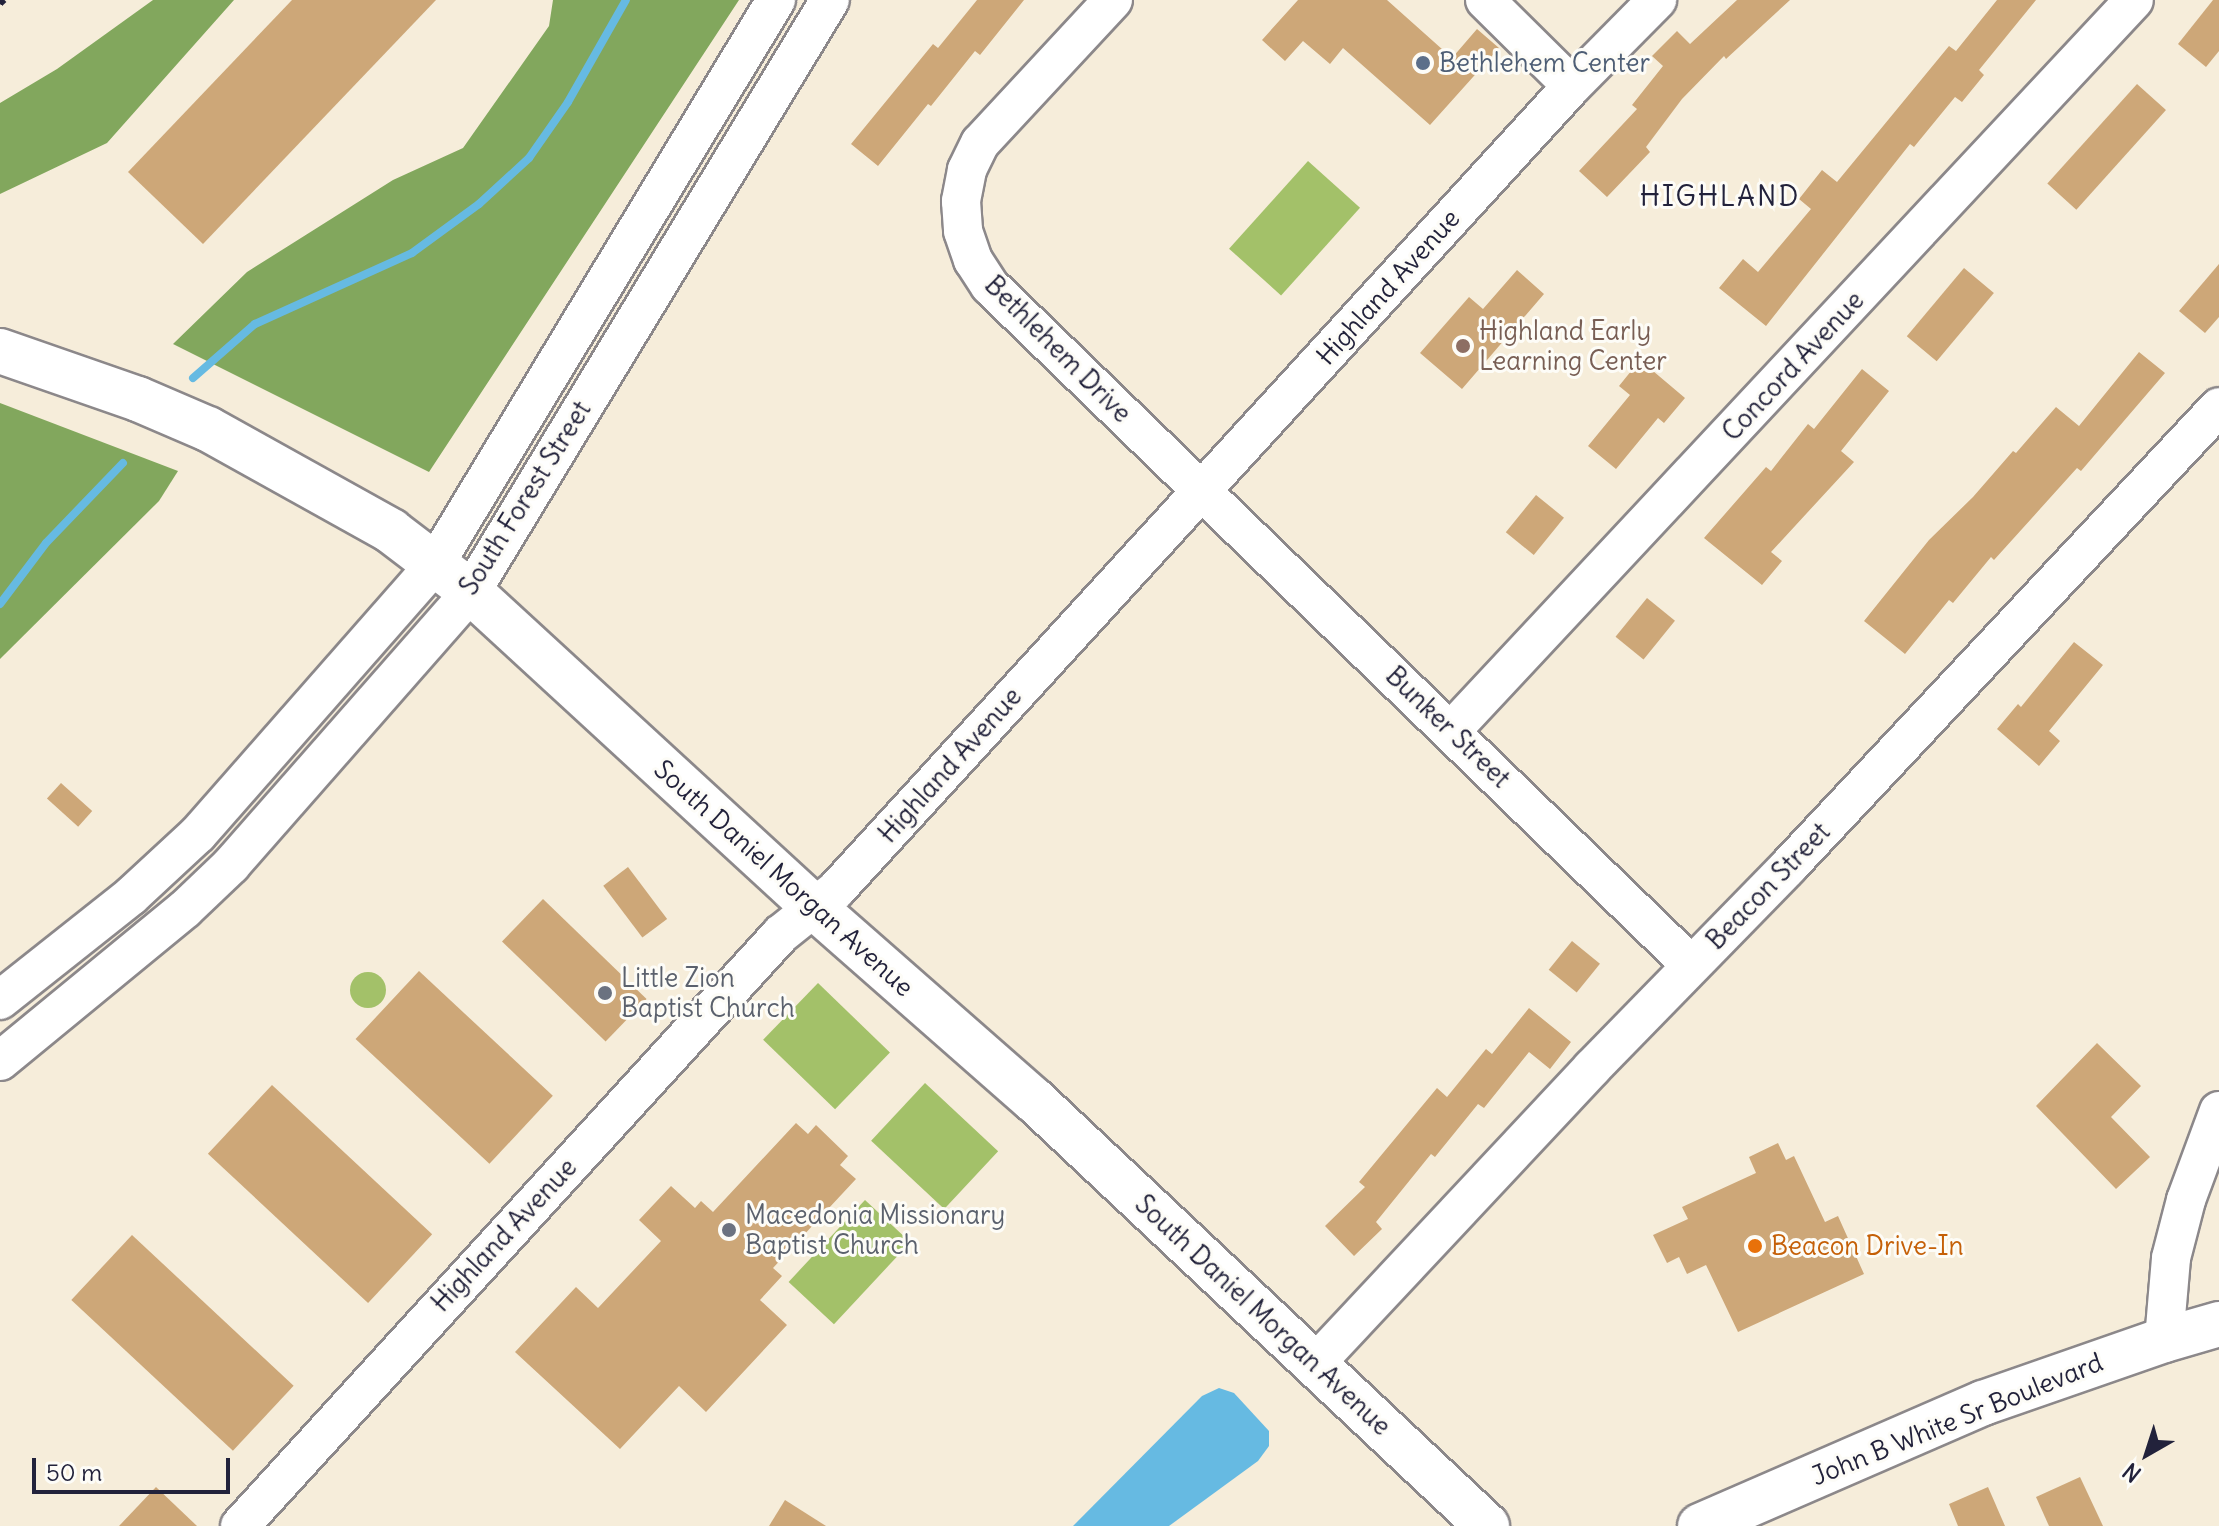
<!DOCTYPE html>
<style>
body{margin:0}
#map{position:relative;width:2219px;height:1526px;overflow:hidden;background:#f6edda;font-family:Delius,sans-serif}
div>[style]{position:absolute}
.green>*{inset:0;background:#a3c169;transform-origin:0 0}
.round{border-radius:50%}
.forest>*{inset:0;background:#82a75d}
.water>*{inset:0;background:#66bae2}
.stream>*{height:8px;margin:-4px;padding:0 4px;transform-origin:4px;border-radius:4px;background:#66bae2}
.building>*{inset:0;background:#cda778;transform-origin:0 0}
.roads{filter:drop-shadow(2px 0 #8c888a) drop-shadow(-2px 0 #8c888a) drop-shadow(0 2px #8c888a) drop-shadow(0 -2px #8c888a)}
.minor>*{height:38px;margin:-19px;padding:0 19px;transform-origin:19px;border-radius:19px;background:#fff}
.major>*{height:44px;margin:-22px;padding:0 22px;transform-origin:22px;border-radius:22px;background:#fff}
.rail>*{height:6px;margin-top:-3px;transform-origin:0;background:repeating-linear-gradient(90deg,#22223b 0 12px,transparent 0 18px)}
.dots>*{width:22px;height:22px;translate:-50% -50%;box-sizing:border-box;border:4px solid #fdfcf7;border-radius:50%}
span{translate:-50% -50%;white-space:nowrap;text-align:center;line-height:1.15;-webkit-text-stroke:6px #fdfcf7;paint-order:stroke}
.service-label{font-size:26px;color:#4e5e75}
.left{translate:0 -50%;text-align:left}
.street-label{font-size:26px;color:#22223b}
.education-label{font-size:26px;color:#785e54}
.worship-label{font-size:26px;color:#5b616d}
.food-label{font-size:26px;color:#c56008}
.neighbourhood-label{font-size:28px;color:#22223b;letter-spacing:2px}
.north{position:absolute;left:2107px;top:1414px;width:80px;height:80px;-webkit-text-stroke:6px #fdfcf7;paint-order:stroke;rotate:219deg;font-size:22px;font-weight:700;line-height:32px;text-align:center;color:#22223b}
.north::after{content:'';display:block;margin:auto;width:28px;height:36px;background:#22223b;clip-path:polygon(50% 0,100% 100%,50% 72%,0 100%)}
.scale{position:absolute;left:32px;top:1458px;width:198px;height:36px;box-sizing:border-box;border:4px solid #22223b;border-top:0;padding-left:10px;font-size:24px;line-height:28px;white-space:nowrap;color:#22223b;-webkit-text-stroke:6px #fdfcf7;paint-order:stroke}
</style>
<div id="map">
<div class="green">
<i style="left:1308px;top:161px;width:70px;height:118px;rotate:42deg"></i>
<i class="round" style="left:350px;top:972px;width:36px;height:36px"></i>
<i style="left:818px;top:983px;width:100px;height:79px;rotate:44deg"></i>
<i style="left:925px;top:1083px;width:100px;height:79px;rotate:43deg"></i>
<i style="left:865px;top:1200px;width:62px;height:112px;rotate:43deg"></i>
</div>
<div class="forest">
<i style="clip-path:polygon(153px 0,234px 0,107px 143px,0 194px,0 103px,57px 69px)"></i>
<i style="clip-path:polygon(553px 0,739px 0,429px 472px,173px 344px,247px 272px,393px 180px,463px 148px,549px 26px)"></i>
<i style="clip-path:polygon(0 403px,178px 471px,159px 501px,0 659px)"></i>
</div>
<div class="water">
<i style="clip-path:polygon(1219px 1388px,1234px 1393px,1269px 1431px,1269px 1446px,1258px 1461px,1169px 1526px,1073px 1526px,1202px 1396px)"></i>
</div>
<div class="stream">
<i style="left:193px;top:378px;width:82px;rotate:-41.1deg"></i>
<i style="left:255px;top:324px;width:172px;rotate:-24.3deg"></i>
<i style="left:412px;top:253px;width:83px;rotate:-36.2deg"></i>
<i style="left:479px;top:204px;width:68px;rotate:-42.6deg"></i>
<i style="left:529px;top:158px;width:68px;rotate:-55.1deg"></i>
<i style="left:568px;top:102px;width:117px;rotate:-60.4deg"></i>
<i style="left:0;top:604px;width:76px;rotate:-53deg"></i>
<i style="left:46px;top:543px;width:111px;rotate:-46.1deg"></i>
</div>
<div class="building">
<i style="clip-path:polygon(292px 0,436px 0,203px 244px,128px 172px)"></i>
<i style="clip-path:polygon(977px 0,1024px 0,980px 55px,975px 51px,931px 106px,928px 104px,878px 166px,851px 144px,933px 44px,938px 48px)"></i>
<i style="clip-path:polygon(1298px 0,1387px 0,1452px 58px,1477px 29px,1499px 48px,1430px 125px,1343px 48px,1330px 64px,1303px 41px,1285px 61px,1262px 40px)"></i>
<i style="clip-path:polygon(1737px 0,1790px 0,1726px 59px,1724px 56px,1682px 99px,1646px 147px,1650px 152px,1607px 197px,1579px 171px,1637px 109px,1632px 105px,1663px 66px,1652px 56px,1677px 31px,1690px 44px)"></i>
<i style="clip-path:polygon(1997px 0,2036px 0,1979px 70px,1984px 75px,1962px 102px,1955px 97px,1914px 147px,1910px 144px,1766px 326px,1719px 288px,1743px 259px,1758px 272px,1811px 209px,1799px 199px,1822px 170px,1837px 182px,1949px 46px,1956px 51px)"></i>
<i style="clip-path:polygon(2213px 0,2219px 0,2219px 51px,2206px 67px,2178px 44px)"></i>
<i style="left:2137px;top:84px;width:39px;height:134px;rotate:42deg"></i>
<i style="clip-path:polygon(2219px 264px,2219px 317px,2205px 333px,2179px 311px)"></i>
<i style="left:1964px;top:268px;width:39px;height:89px;rotate:40deg"></i>
<i style="clip-path:polygon(1517px 270px,1544px 294px,1462px 389px,1420px 353px,1469px 297px,1483px 309px)"></i>
<i style="clip-path:polygon(2139px 352px,2165px 373px,2081px 471px,2077px 468px,1994px 560px,1991px 557px,1953px 603px,1949px 600px,1905px 654px,1864px 621px,1929px 540px,1973px 497px,2013px 451px,2016px 453px,2056px 407px,2079px 426px)"></i>
<i style="clip-path:polygon(1640px 360px,1685px 398px,1664px 423px,1658px 418px,1616px 469px,1588px 446px,1630px 395px,1619px 386px)"></i>
<i style="clip-path:polygon(1862px 369px,1889px 391px,1841px 451px,1854px 462px,1771px 552px,1782px 561px,1762px 585px,1704px 538px,1766px 467px,1771px 471px,1808px 424px,1814px 429px)"></i>
<i style="left:1536px;top:495px;width:36px;height:48px;rotate:39deg"></i>
<i style="left:1647px;top:598px;width:36px;height:50px;rotate:39deg"></i>
<i style="clip-path:polygon(2074px 642px,2103px 665px,2049px 731px,2060px 741px,2039px 766px,1997px 729px,2018px 704px,2021px 707px)"></i>
<i style="left:61px;top:783px;width:42px;height:21px;rotate:42deg"></i>
<i style="left:628px;top:867px;width:65px;height:31px;rotate:53deg"></i>
<i style="left:543px;top:899px;width:144px;height:59px;rotate:44deg"></i>
<i style="left:1572px;top:941px;width:36px;height:37px;rotate:39deg"></i>
<i style="left:419px;top:971px;width:183px;height:93px;rotate:43deg"></i>
<i style="clip-path:polygon(1529px 1008px,1571px 1042px,1550px 1069px,1529px 1052px,1484px 1108px,1478px 1104px,1435px 1157px,1431px 1154px,1376px 1222px,1382px 1229px,1354px 1256px,1325px 1226px,1365px 1187px,1359px 1182px,1437px 1088px,1447px 1097px,1486px 1049px,1492px 1054px)"></i>
<i style="clip-path:polygon(2097px 1043px,2141px 1086px,2111px 1117px,2150px 1157px,2116px 1189px,2036px 1106px)"></i>
<i style="left:272px;top:1085px;width:219px;height:94px;rotate:43deg"></i>
<i style="clip-path:polygon(796px 1123px,808px 1134px,816px 1125px,848px 1156px,840px 1165px,856px 1179px,773px 1268px,782px 1276px,760px 1300px,787px 1325px,706px 1412px,679px 1386px,620px 1449px,515px 1352px,576px 1287px,598px 1308px,661px 1241px,639px 1220px,671px 1186px,695px 1208px,701px 1201px,713px 1212px)"></i>
<i style="clip-path:polygon(1778px 1143px,1786px 1160px,1794px 1156px,1825px 1222px,1838px 1216px,1864px 1274px,1738px 1332px,1706px 1265px,1687px 1274px,1679px 1257px,1667px 1263px,1653px 1235px,1688px 1219px,1682px 1207px,1756px 1173px,1749px 1157px)"></i>
<i style="left:132px;top:1235px;width:221px;height:89px;rotate:43deg"></i>
<i style="clip-path:polygon(2080px 1477px,2103px 1526px,2049px 1526px,2036px 1497px)"></i>
<i style="clip-path:polygon(156px 1487px,197px 1526px,119px 1526px)"></i>
<i style="clip-path:polygon(1988px 1487px,2005px 1526px,1958px 1526px,1949px 1504px)"></i>
<i style="clip-path:polygon(785px 1500px,826px 1526px,769px 1526px)"></i>
</div>
<div class="roads">
<div class="minor">
<i style="left:1113px;top:0;width:195px;rotate:132.9deg"></i>
<i style="left:980px;top:143px;width:30px;rotate:116deg"></i>
<i style="left:967px;top:170px;width:32px;rotate:101deg"></i>
<i style="left:961px;top:201px;width:30px;rotate:86deg"></i>
<i style="left:963px;top:231px;width:31px;rotate:71deg"></i>
<i style="left:973px;top:260px;width:31px;rotate:57deg"></i>
<i style="left:990px;top:286px;width:976px;rotate:44.09deg"></i>
<i style="left:1485px;top:0;width:122px;rotate:44.7deg"></i>
<i style="left:1451px;top:731px;width:1000px;rotate:-46.94deg"></i>
<i style="left:0;top:1000px;width:167px;rotate:-38.4deg"></i>
<i style="left:131px;top:896px;width:91px;rotate:-42.8deg"></i>
<i style="left:198px;top:834px;width:359px;rotate:-48.7deg"></i>
<i style="left:435px;top:564px;width:659px;rotate:-58.84deg"></i>
<i style="left:0;top:1061px;width:239px;rotate:-39.4deg"></i>
<i style="left:185px;top:909px;width:64px;rotate:-43.7deg"></i>
<i style="left:231px;top:865px;width:363px;rotate:-48.7deg"></i>
<i style="left:471px;top:592px;width:692px;rotate:-58.77deg"></i>
<i style="left:2164px;top:1340px;width:82px;rotate:-85.1deg"></i>
<i style="left:2171px;top:1258px;width:60px;rotate:-75.5deg"></i>
<i style="left:2186px;top:1200px;width:95px;rotate:-69.7deg"></i>
<i style="left:1315px;top:1364px;width:405px;rotate:-46.9deg"></i>
<i style="left:1592px;top:1068px;width:281px;rotate:-45.7deg"></i>
<i style="left:1788px;top:867px;width:630px;rotate:-46.86deg"></i>
<i style="left:240px;top:1526px;width:802px;rotate:-47.58deg"></i>
<i style="left:781px;top:934px;width:70px;rotate:-38.7deg"></i>
<i style="left:836px;top:890px;width:1090px;rotate:-47.53deg"></i>
<i style="left:1572px;top:86px;width:121px;rotate:-45.3deg"></i>
</div>
<div class="major">
<i style="left:0;top:351px;width:146px;rotate:19.2deg"></i>
<i style="left:138px;top:399px;width:76px;rotate:23.2deg"></i>
<i style="left:208px;top:429px;width:210px;rotate:29.1deg"></i>
<i style="left:391px;top:531px;width:101px;rotate:37.3deg"></i>
<i style="left:471px;top:592px;width:466px;rotate:42.6deg"></i>
<i style="left:814px;top:907px;width:293px;rotate:41.3deg"></i>
<i style="left:1034px;top:1100px;width:622px;rotate:43.24deg"></i>
<i style="left:1700px;top:1526px;width:309px;rotate:-23.5deg"></i>
<i style="left:1983px;top:1403px;width:192px;rotate:-19.2deg"></i>
<i style="left:2164px;top:1340px;width:57px;rotate:-16.2deg"></i>
</div>
</div>
<div class="rail">
<i style="left:0;top:4px;width:6px;rotate:-45deg"></i>
</div>
<div class="dots">
<i style="left:1423px;top:63px;background:#5c6f8a"></i>
<i style="left:1463px;top:346px;background:#8d6e63"></i>
<i style="left:605px;top:993px;background:#6b7280"></i>
<i style="left:729px;top:1230px;background:#6b7280"></i>
<i style="left:1755px;top:1246px;background:#e8710a"></i>
</div>
<div class="service-label">
<span class="left" style="left:1439px;top:63px">Bethlehem Center</span>
</div>
<div class="street-label">
<span style="left:1388px;top:287px;rotate:-48deg">Highland Avenue</span>
<span style="left:1058px;top:349px;rotate:45deg">Bethlehem Drive</span>
<span style="left:1793px;top:366px;rotate:-47deg">Concord Avenue</span>
<span style="left:525px;top:498px;rotate:-58deg">South Forest Street</span>
<span style="left:1448px;top:727px;rotate:44deg">Bunker Street</span>
<span style="left:950px;top:765px;rotate:-48deg">Highland Avenue</span>
<span style="left:784px;top:878px;rotate:42deg">South Daniel Morgan Avenue</span>
<span style="left:1768px;top:886px;rotate:-46deg">Beacon Street</span>
<span style="left:504px;top:1235px;rotate:-47deg">Highland Avenue</span>
<span style="left:1263px;top:1315px;rotate:43deg">South Daniel Morgan Avenue</span>
<span style="left:1957px;top:1419px;rotate:-22deg">John B White Sr Boulevard</span>
</div>
<div class="education-label">
<span class="left" style="left:1479px;top:346px">Highland Early<br>Learning Center</span>
</div>
<div class="worship-label">
<span class="left" style="left:621px;top:993px">Little Zion<br>Baptist Church</span>
<span class="left" style="left:745px;top:1230px">Macedonia Missionary<br>Baptist Church</span>
</div>
<div class="food-label">
<span class="left" style="left:1771px;top:1246px">Beacon Drive-In</span>
</div>
<div class="neighbourhood-label">
<span style="left:1720px;top:196px">HIGHLAND</span>
</div>
<div class="north">N</div>
<div class="scale">50 m</div>
</div>
